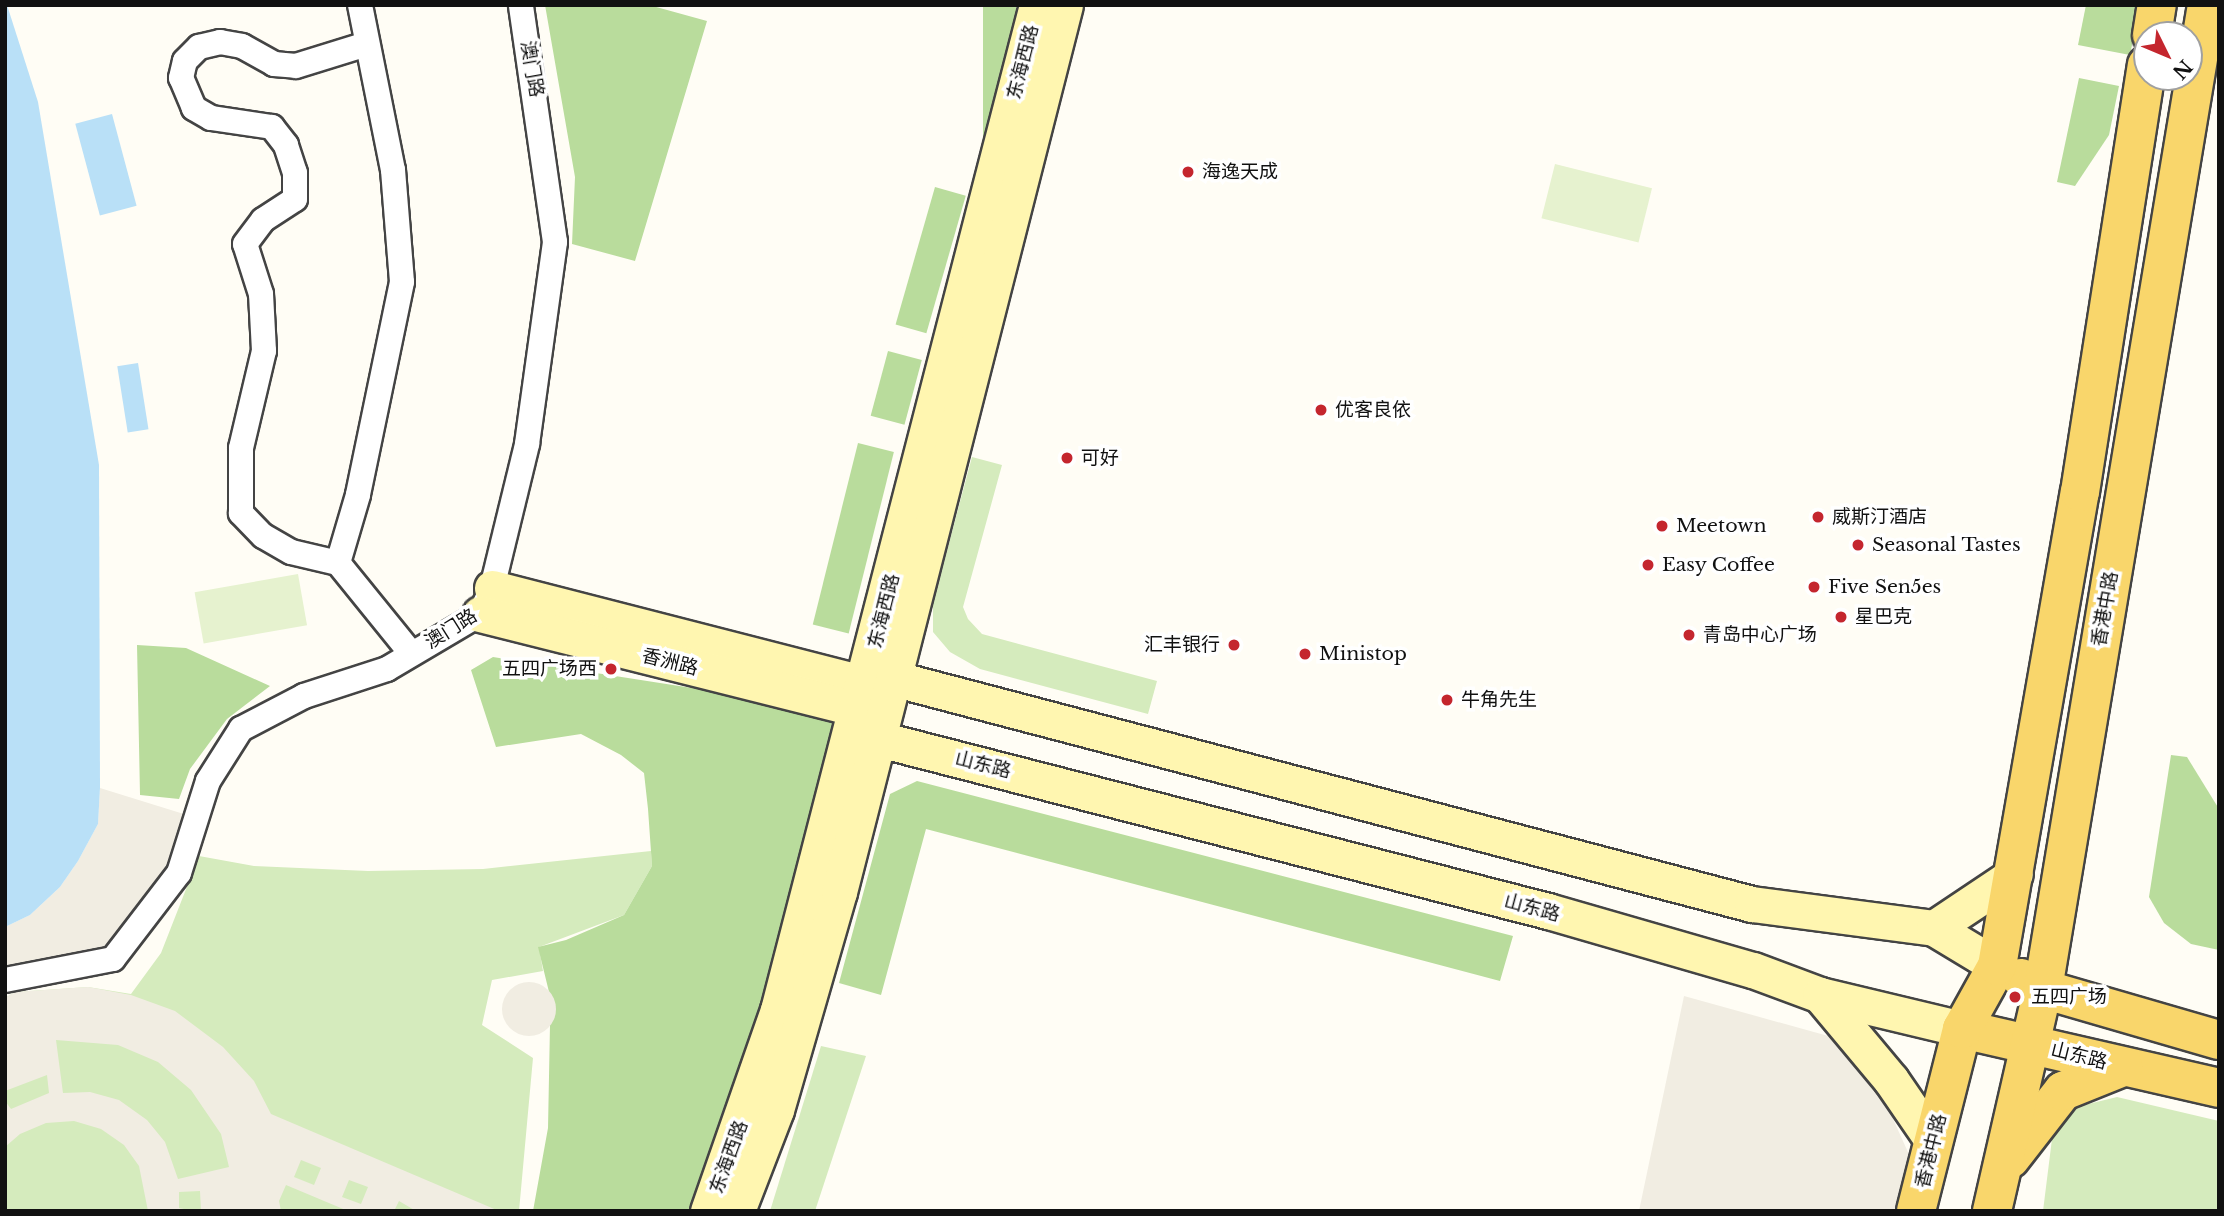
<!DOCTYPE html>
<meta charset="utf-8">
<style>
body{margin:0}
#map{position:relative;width:2224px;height:1216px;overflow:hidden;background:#fffdf5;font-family:"Libre Baskerville","Noto Sans SC",serif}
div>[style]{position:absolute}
.green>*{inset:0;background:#d5ebbd}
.forest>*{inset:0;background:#b9dc9c;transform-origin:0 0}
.pitch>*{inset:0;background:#e6f2cf;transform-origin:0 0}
.plaza>*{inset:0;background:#f1ede2}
.round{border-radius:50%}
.water>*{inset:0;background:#b9e0f7;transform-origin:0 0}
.roads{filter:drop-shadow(2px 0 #444) drop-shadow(-2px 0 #444) drop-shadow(0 2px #444) drop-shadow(0 -2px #444)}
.street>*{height:24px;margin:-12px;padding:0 12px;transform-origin:12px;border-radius:12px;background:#fff}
.secondary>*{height:35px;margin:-17.5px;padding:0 17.5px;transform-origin:17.5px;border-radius:17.5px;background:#fff6b0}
.primary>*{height:38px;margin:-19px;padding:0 19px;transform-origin:19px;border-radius:19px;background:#f9d66b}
.dots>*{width:19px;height:19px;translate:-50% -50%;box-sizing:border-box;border:4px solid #fff;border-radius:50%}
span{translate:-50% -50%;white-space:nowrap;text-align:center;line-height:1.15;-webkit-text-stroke:7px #fff;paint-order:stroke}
.street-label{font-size:19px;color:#111}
.poi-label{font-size:19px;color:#111}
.left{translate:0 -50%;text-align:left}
.right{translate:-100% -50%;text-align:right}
.frame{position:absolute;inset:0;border:7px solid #111;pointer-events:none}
.north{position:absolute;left:2133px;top:21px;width:70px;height:70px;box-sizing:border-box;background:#fff;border:2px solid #a0a0a0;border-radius:50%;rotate:133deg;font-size:19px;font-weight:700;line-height:28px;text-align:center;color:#111}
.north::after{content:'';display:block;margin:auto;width:24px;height:32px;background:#c4262e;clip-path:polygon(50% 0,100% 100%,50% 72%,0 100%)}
</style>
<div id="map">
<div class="green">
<i style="clip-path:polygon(972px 457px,1002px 465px,963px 607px,968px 619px,982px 634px,1157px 681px,1148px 714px,980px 669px,950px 652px,933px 632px,933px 603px)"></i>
<i style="clip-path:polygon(651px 851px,652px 866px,624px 915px,539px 947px,543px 971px,492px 980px,482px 1025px,533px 1058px,519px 1211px,5px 1211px,5px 998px,15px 992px,88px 987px,131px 994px,161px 953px,199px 856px,254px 866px,368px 871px,483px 869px)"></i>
<i style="clip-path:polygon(821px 1046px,866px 1056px,815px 1211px,770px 1211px)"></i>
<i style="clip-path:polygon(2117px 1097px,2219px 1121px,2219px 1211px,2043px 1211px,2053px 1131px,2076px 1107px)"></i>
</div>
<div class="forest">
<i style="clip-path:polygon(545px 5px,649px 5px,707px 21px,635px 261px,572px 244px,575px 177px)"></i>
<i style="left:983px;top:5px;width:33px;height:150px"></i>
<i style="clip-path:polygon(2086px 5px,2140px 5px,2130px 55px,2078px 45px)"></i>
<i style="clip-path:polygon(2079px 78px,2119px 86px,2109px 135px,2075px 186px,2057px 182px)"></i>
<i style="left:935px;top:187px;width:32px;height:143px;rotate:16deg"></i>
<i style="left:888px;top:351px;width:35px;height:67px;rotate:15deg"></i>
<i style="left:858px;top:443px;width:37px;height:187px;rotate:14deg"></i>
<i style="clip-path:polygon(137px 645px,186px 648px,270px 686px,227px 719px,190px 769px,179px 799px,140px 795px)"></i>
<i style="clip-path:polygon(493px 657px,692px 688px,843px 721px,770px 1011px,696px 1211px,533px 1211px,548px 1128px,550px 1025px,549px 992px,538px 947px,566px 940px,624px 915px,652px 866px,648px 809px,644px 773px,621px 755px,581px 734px,496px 747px,471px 670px)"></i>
<i style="clip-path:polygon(2171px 755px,2187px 757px,2219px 809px,2219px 950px,2191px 944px,2164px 923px,2149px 897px)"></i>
<i style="clip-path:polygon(917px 781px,1513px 936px,1500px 981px,926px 829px,881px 995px,839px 983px,890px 794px)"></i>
</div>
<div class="pitch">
<i style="left:1555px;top:164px;width:100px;height:56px;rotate:14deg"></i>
<i style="left:298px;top:574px;width:52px;height:105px;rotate:80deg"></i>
</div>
<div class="plaza">
<i style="clip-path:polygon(100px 788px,187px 815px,164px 877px,104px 953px,5px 974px,5px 927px,30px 915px,60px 887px,78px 861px,98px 824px)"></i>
<i class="round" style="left:502px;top:982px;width:54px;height:54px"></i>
<i style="clip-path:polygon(evenodd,88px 987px,131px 995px,175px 1011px,223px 1047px,254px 1081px,271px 1114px,499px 1211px,416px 1211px,399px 1201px,394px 1211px,348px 1211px,286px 1185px,279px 1201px,281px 1211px,201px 1211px,200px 1191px,179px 1192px,179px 1208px,194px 1211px,148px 1211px,139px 1166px,124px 1145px,101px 1129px,74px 1121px,46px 1123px,20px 1134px,5px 1147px,5px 1101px,11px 1109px,49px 1093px,47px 1075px,5px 1091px,5px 998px,15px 992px,88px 987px,56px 1040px,118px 1045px,158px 1062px,191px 1090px,221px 1134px,229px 1167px,178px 1179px,165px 1142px,147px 1120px,119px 1100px,90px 1092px,63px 1093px,56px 1040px,88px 987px,301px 1160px,321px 1168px,314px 1185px,294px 1177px,301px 1160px,88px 987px,349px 1180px,368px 1187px,361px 1204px,342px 1197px,349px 1180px)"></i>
<i style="clip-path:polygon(1684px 996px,1839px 1039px,1880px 1090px,1916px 1170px,1904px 1211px,1639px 1211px)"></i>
</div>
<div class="water">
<i style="clip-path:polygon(7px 5px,38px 102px,99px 465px,100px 788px,98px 824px,78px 861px,60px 887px,30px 915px,5px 927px)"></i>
<i style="left:112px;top:114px;width:95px;height:38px;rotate:75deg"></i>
<i style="left:138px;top:363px;width:67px;height:21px;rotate:81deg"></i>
</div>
<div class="roads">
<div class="street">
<i style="left:360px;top:5px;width:168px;rotate:78.7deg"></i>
<i style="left:393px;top:170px;width:112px;rotate:85.4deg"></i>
<i style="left:402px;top:282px;width:217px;rotate:101.7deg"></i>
<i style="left:358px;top:495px;width:71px;rotate:106.4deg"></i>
<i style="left:338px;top:563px;width:116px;rotate:51deg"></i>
<i style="left:338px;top:563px;width:48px;rotate:-166.8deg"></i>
<i style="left:291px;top:552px;width:32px;rotate:-150deg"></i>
<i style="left:263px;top:536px;width:32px;rotate:-134deg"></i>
<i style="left:241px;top:513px;width:65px;rotate:-90deg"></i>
<i style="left:241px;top:448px;width:100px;rotate:-76.7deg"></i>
<i style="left:264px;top:351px;width:57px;rotate:-93deg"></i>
<i style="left:261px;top:294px;width:52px;rotate:-107.7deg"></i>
<i style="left:245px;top:244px;width:30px;rotate:-53deg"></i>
<i style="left:263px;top:220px;width:38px;rotate:-33deg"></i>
<i style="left:295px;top:199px;width:26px;rotate:-90deg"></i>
<i style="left:295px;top:173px;width:29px;rotate:-108deg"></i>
<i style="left:286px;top:145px;width:23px;rotate:-128deg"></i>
<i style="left:272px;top:127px;width:62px;rotate:-171.6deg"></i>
<i style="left:211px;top:118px;width:20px;rotate:-150deg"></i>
<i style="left:194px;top:108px;width:33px;rotate:-113deg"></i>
<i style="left:181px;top:78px;width:17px;rotate:-77deg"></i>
<i style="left:185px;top:61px;width:20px;rotate:-45deg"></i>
<i style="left:199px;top:47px;width:22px;rotate:-13deg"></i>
<i style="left:220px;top:42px;width:22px;rotate:10deg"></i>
<i style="left:242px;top:46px;width:37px;rotate:29deg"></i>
<i style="left:274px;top:64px;width:22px;rotate:5deg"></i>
<i style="left:296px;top:66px;width:74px;rotate:-17.2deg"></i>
<i style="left:5px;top:980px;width:110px;rotate:-11deg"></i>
<i style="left:113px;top:959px;width:108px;rotate:-52.5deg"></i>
<i style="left:179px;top:873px;width:96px;rotate:-72.5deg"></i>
<i style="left:208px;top:781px;width:62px;rotate:-57.6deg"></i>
<i style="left:241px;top:729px;width:71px;rotate:-27.6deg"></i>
<i style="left:304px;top:696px;width:87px;rotate:-18deg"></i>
<i style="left:387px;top:669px;width:108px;rotate:-30.6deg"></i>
<i style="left:480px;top:614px;width:29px;rotate:-65deg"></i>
<i style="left:492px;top:588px;width:148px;rotate:-76.3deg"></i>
<i style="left:527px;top:444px;width:204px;rotate:-82.1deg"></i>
<i style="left:555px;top:242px;width:239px;rotate:-98.2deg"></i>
</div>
<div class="secondary">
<i style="left:492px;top:588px;width:385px;rotate:14.4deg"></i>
<i style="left:865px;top:684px;width:31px;rotate:-9deg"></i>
<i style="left:896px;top:679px;width:885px;rotate:14.73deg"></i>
<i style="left:1752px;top:904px;width:184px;rotate:7.5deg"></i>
<i style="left:1934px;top:928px;width:74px;rotate:31.1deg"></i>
<i style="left:480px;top:614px;width:391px;rotate:14.1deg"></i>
<i style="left:859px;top:709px;width:36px;rotate:56deg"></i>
<i style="left:879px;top:739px;width:691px;rotate:14.42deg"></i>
<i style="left:1548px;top:911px;width:213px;rotate:16.1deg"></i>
<i style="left:1753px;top:970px;width:72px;rotate:20.5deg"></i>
<i style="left:1820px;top:995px;width:146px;rotate:13.5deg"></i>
<i style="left:1934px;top:928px;width:97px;rotate:-33.7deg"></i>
<i style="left:1820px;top:995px;width:111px;rotate:50.1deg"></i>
<i style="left:1891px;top:1080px;width:74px;rotate:55.5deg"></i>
<i style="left:708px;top:1211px;width:213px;rotate:-70.8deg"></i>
<i style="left:778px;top:1010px;width:1038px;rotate:-75.55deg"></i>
<i style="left:737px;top:1211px;width:108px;rotate:-68.9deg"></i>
<i style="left:776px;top:1110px;width:227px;rotate:-73.9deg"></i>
<i style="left:839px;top:892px;width:915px;rotate:-75.71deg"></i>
</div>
<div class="primary">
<i style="left:2152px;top:35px;width:30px;rotate:-81deg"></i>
<i style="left:2021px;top:978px;width:25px;rotate:27deg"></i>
<i style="left:2043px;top:989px;width:183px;rotate:16.2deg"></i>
<i style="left:1962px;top:1029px;width:264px;rotate:12.9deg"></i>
<i style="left:2010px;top:1159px;width:86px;rotate:-52.1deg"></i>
<i style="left:2063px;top:1091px;width:65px;rotate:-21.8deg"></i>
<i style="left:1916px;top:1211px;width:188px;rotate:-75.8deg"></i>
<i style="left:1962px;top:1029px;width:72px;rotate:-60.9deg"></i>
<i style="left:1997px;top:966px;width:481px;rotate:-80.1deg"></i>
<i style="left:2080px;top:492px;width:432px;rotate:-81.1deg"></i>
<i style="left:1992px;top:1211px;width:228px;rotate:-77.1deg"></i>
<i style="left:2043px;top:989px;width:998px;rotate:-80.54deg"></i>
</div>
</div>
<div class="dots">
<i style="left:1188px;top:172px;background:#c4262e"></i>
<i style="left:1321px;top:410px;background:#c4262e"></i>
<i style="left:1067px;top:458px;background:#c4262e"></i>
<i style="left:1818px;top:517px;background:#c4262e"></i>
<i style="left:1662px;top:526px;background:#c4262e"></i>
<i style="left:1858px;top:545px;background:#c4262e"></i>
<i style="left:1648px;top:565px;background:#c4262e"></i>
<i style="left:1814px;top:587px;background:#c4262e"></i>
<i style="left:1841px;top:617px;background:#c4262e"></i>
<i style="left:1689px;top:635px;background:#c4262e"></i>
<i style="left:1234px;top:645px;background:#c4262e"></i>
<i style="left:1305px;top:654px;background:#c4262e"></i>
<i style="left:611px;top:669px;background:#c4262e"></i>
<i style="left:1447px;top:700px;background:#c4262e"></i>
<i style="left:2015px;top:997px;background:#c4262e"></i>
</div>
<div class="street-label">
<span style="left:1023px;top:62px;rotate:-76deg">东海西路</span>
<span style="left:532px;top:69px;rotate:80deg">澳门路</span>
<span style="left:2105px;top:609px;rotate:-80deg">香港中路</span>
<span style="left:884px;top:611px;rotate:-76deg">东海西路</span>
<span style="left:451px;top:629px;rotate:-32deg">澳门路</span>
<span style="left:670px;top:662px;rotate:14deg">香洲路</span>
<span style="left:983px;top:765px;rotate:14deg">山东路</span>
<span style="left:1532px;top:908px;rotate:15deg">山东路</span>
<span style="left:2079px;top:1056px;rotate:14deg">山东路</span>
<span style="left:1931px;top:1151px;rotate:-76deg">香港中路</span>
<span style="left:729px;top:1157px;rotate:-70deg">东海西路</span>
</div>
<div class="poi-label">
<span class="left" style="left:1202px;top:172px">海逸天成</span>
<span class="left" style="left:1335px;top:410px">优客良依</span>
<span class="left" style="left:1081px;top:458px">可好</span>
<span class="left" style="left:1832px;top:517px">威斯汀酒店</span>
<span class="left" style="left:1676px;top:526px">Meetown</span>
<span class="left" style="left:1872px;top:545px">Seasonal Tastes</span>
<span class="left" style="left:1662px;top:565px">Easy Coffee</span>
<span class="left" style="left:1828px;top:587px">Five Sen5es</span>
<span class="left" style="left:1855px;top:617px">星巴克</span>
<span class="left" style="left:1703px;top:635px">青岛中心广场</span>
<span class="right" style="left:1220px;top:645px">汇丰银行</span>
<span class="left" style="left:1319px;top:654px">Ministop</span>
<span class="right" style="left:597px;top:669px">五四广场西</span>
<span class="left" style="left:1461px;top:700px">牛角先生</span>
<span class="left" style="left:2031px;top:997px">五四广场</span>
</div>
<div class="frame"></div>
<div class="north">N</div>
</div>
